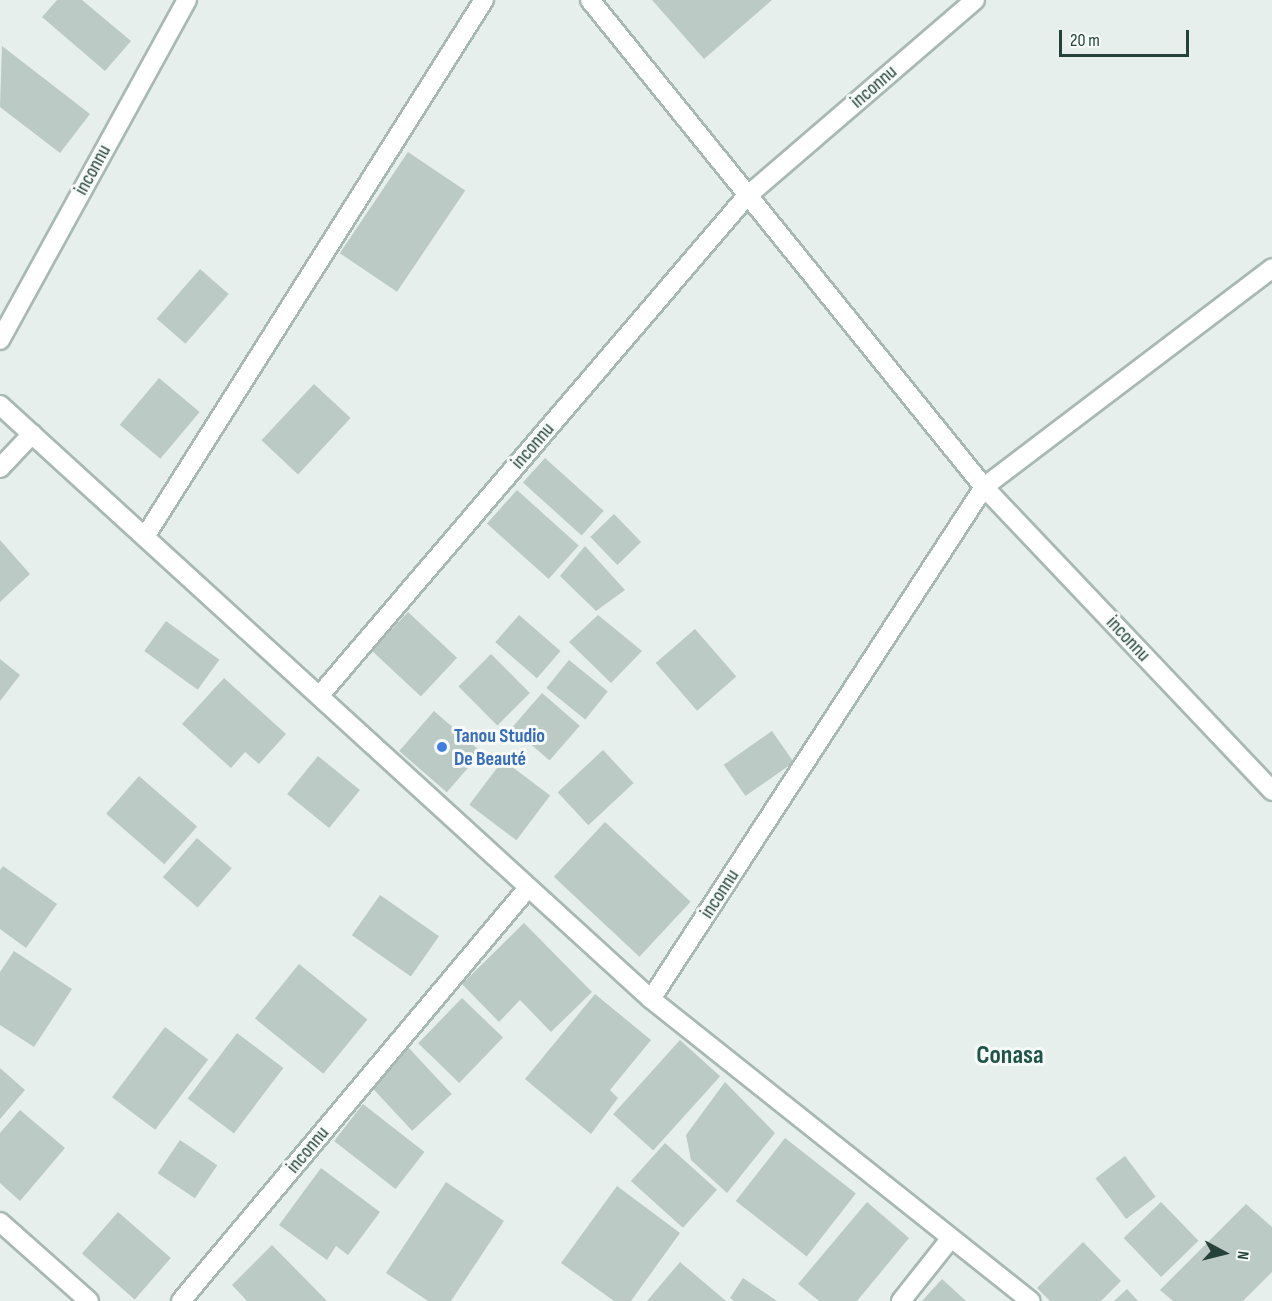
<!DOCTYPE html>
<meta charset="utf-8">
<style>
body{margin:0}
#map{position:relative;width:1272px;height:1301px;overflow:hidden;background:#e6efeb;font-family:"Sofia Sans Condensed",sans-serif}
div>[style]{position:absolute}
.building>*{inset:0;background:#bbcac4;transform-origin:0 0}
.roads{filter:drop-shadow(2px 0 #a8b8b2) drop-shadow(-2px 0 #a8b8b2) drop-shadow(0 2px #a8b8b2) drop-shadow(0 -2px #a8b8b2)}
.street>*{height:18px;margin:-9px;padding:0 9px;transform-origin:9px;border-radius:9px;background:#fff}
.dots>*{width:16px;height:16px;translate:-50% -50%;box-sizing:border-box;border:3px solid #f7fbf9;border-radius:50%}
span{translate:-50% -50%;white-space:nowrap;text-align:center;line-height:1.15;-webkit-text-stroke:6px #f7fbf9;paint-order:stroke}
.street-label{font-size:20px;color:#24423a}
.shop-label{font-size:20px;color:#366cbe;font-weight:700}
.left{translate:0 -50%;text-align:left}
.district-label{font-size:26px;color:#1f5548;font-weight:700}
.north{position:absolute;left:1194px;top:1223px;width:60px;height:60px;-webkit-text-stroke:4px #f7fbf9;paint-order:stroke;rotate:97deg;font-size:16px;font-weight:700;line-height:24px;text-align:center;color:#24423a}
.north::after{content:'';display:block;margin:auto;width:21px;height:27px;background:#24423a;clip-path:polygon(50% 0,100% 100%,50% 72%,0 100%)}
.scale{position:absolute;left:1059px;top:30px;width:130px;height:27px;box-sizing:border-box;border:3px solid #24423a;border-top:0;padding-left:8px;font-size:18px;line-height:21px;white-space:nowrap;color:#24423a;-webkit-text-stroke:4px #f7fbf9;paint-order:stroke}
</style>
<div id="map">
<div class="building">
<i style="clip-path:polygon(57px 0,82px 0,131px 41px,105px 71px,42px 17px)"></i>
<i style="clip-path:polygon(652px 0,772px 0,704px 59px)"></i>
<i style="clip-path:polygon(2px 46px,90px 114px,60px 153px,0 107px)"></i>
<i style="left:408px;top:152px;width:69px;height:122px;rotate:34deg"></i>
<i style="left:200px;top:269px;width:38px;height:66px;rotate:41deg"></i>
<i style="left:159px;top:378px;width:53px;height:61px;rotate:40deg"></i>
<i style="left:314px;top:384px;width:50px;height:77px;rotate:43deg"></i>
<i style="left:545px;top:458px;width:79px;height:33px;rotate:42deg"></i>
<i style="left:517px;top:490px;width:83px;height:45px;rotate:42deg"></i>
<i style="left:614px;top:514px;width:39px;height:33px;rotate:46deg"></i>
<i style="clip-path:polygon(0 540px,30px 574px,0 602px)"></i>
<i style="clip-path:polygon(585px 546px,625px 590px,596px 611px,560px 576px)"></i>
<i style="left:408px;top:612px;width:67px;height:53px;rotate:43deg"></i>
<i style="left:519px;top:615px;width:55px;height:36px;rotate:41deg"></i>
<i style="clip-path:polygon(598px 615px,642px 651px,611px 683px,569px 642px)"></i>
<i style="left:166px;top:621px;width:66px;height:37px;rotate:36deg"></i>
<i style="left:695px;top:629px;width:63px;height:52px;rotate:49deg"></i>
<i style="left:491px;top:654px;width:55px;height:46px;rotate:45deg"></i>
<i style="clip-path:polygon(0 659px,20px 675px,0 701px)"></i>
<i style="left:569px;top:660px;width:50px;height:36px;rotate:39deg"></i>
<i style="clip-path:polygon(224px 678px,286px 734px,259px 764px,245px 752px,231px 768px,182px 724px)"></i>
<i style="left:542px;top:693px;width:50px;height:46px;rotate:41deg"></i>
<i style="left:434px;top:711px;width:63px;height:53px;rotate:41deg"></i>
<i style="left:772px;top:731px;width:38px;height:59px;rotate:55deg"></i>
<i style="left:603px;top:750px;width:45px;height:62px;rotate:47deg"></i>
<i style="left:318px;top:756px;width:54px;height:49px;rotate:39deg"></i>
<i style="left:503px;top:760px;width:59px;height:56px;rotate:37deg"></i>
<i style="left:139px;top:776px;width:77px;height:50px;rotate:41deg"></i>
<i style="left:605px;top:822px;width:117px;height:75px;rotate:43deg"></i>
<i style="left:197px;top:838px;width:46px;height:52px;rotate:41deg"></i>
<i style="clip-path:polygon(3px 866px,57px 904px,26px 948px,0 929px,0 870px)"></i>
<i style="left:380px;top:895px;width:72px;height:49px;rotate:35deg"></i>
<i style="clip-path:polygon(524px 923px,592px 992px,551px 1032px,520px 1000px,499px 1022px,462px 984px)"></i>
<i style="clip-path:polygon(14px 951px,72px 989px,34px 1047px,0 1025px,0 972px)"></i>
<i style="left:299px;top:964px;width:88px;height:70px;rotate:39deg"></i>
<i style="clip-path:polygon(595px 994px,651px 1040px,610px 1090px,618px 1098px,591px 1134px,525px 1079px)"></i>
<i style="left:462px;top:998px;width:57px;height:63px;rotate:44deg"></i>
<i style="left:165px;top:1027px;width:54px;height:88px;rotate:37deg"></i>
<i style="left:237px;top:1033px;width:58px;height:82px;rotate:37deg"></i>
<i style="left:680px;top:1040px;width:54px;height:100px;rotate:42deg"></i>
<i style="left:406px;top:1045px;width:67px;height:54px;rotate:47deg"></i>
<i style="clip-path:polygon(0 1068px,25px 1090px,0 1119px)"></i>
<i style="clip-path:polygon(725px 1082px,775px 1133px,727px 1193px,691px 1160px,686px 1135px)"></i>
<i style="left:363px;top:1104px;width:78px;height:47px;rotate:38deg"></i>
<i style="clip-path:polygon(20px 1110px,65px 1148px,20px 1201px,0 1183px,0 1133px)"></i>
<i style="left:785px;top:1138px;width:90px;height:80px;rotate:38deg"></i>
<i style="left:180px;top:1140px;width:45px;height:40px;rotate:34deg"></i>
<i style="left:665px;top:1143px;width:70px;height:51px;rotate:42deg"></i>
<i style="left:1125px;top:1156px;width:51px;height:37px;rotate:53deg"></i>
<i style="clip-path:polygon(321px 1168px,380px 1212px,348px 1255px,336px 1246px,327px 1260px,279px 1225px)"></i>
<i style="clip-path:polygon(446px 1182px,504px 1221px,451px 1301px,428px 1301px,386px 1273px)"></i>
<i style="clip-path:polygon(617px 1186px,680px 1233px,631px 1301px,614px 1301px,561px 1263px)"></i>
<i style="clip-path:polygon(867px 1202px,909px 1238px,857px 1301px,819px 1301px,798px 1284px)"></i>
<i style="left:1161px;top:1202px;width:54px;height:52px;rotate:46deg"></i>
<i style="clip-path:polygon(1246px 1204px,1272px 1227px,1272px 1272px,1243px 1301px,1173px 1301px,1160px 1290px)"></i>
<i style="left:118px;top:1212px;width:70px;height:55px;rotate:41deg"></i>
<i style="clip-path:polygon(1083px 1242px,1121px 1281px,1101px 1301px,1050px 1301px,1037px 1288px)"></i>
<i style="clip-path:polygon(272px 1245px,327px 1301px,247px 1301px,232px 1285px)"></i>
<i style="clip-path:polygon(680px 1262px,726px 1301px,647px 1301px)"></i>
<i style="clip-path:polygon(743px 1278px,777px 1301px,734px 1301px,730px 1298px)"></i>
<i style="clip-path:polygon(942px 1279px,966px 1301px,922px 1301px)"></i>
<i style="clip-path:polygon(1127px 1289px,1138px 1301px,1114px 1301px)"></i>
</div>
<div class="roads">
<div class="street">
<i style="left:590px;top:0;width:626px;rotate:51.03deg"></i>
<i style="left:984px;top:487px;width:419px;rotate:46.5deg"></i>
<i style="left:0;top:340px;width:388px;rotate:-61.2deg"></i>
<i style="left:0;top:405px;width:881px;rotate:42.38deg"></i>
<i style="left:651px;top:999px;width:485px;rotate:38.5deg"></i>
<i style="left:0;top:468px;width:47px;rotate:-46.7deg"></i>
<i style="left:146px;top:535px;width:633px;rotate:-57.72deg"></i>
<i style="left:320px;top:695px;width:655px;rotate:-49.46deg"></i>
<i style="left:746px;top:197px;width:302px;rotate:-40.7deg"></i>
<i style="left:651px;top:999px;width:611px;rotate:-56.96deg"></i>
<i style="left:984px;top:487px;width:362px;rotate:-37.2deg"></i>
<i style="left:0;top:1222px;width:119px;rotate:41.6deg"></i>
<i style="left:181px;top:1301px;width:538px;rotate:-49.98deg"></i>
<i style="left:901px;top:1301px;width:80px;rotate:-51.6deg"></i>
</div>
</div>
<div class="dots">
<i style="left:442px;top:747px;background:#3f7fe0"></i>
</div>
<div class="street-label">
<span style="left:874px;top:87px;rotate:-41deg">inconnu</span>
<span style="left:93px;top:170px;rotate:-61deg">inconnu</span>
<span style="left:533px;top:446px;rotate:-49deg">inconnu</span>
<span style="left:1128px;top:639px;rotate:47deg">inconnu</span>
<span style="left:720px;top:894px;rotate:-57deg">inconnu</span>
<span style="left:308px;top:1150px;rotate:-50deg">inconnu</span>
</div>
<div class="shop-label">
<span class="left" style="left:454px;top:748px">Tanou Studio<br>De Beauté</span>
</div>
<div class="district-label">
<span style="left:1010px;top:1056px">Conasa</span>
</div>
<div class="north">N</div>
<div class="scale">20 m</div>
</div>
